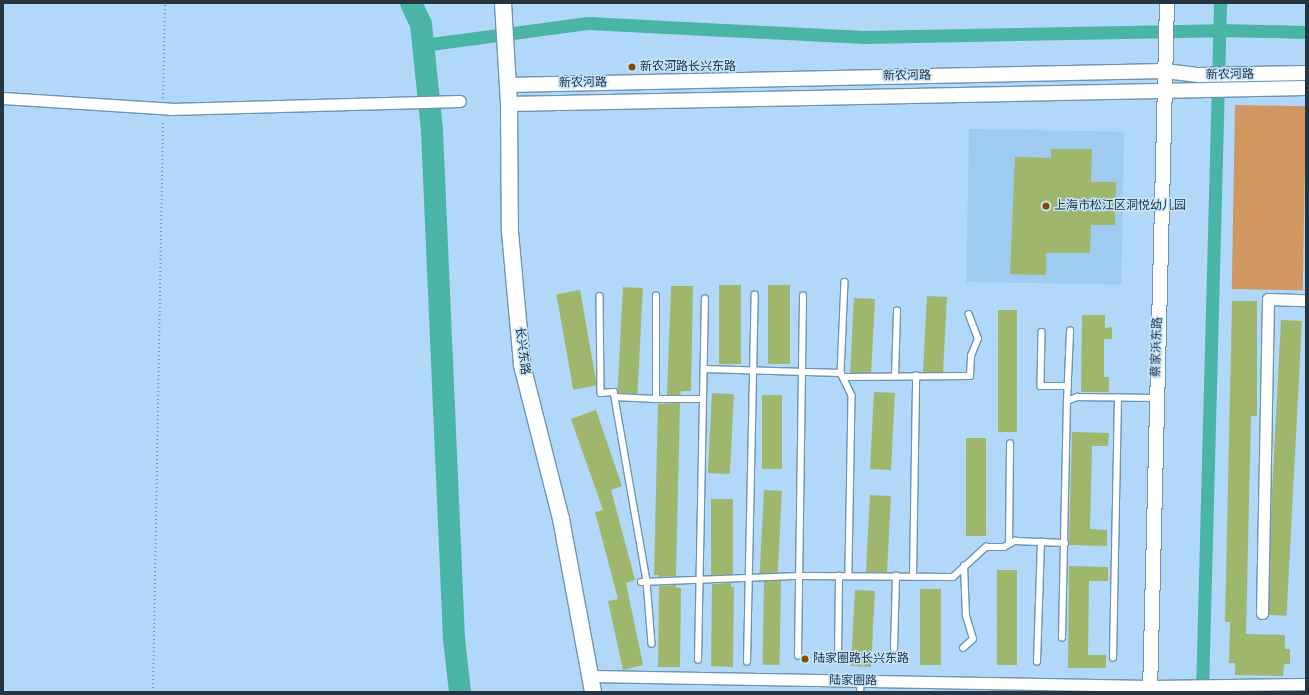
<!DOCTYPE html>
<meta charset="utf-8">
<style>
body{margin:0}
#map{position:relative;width:1309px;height:695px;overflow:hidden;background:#b1d8f8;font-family:"Fira Sans","Noto Sans SC",sans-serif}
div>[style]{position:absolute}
.built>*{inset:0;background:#9ecbef;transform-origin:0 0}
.green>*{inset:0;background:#d09761;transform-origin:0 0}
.canal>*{height:13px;margin:-6.5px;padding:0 6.5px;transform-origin:6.5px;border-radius:6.5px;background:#4ab5a7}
.river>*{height:22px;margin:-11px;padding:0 11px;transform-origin:11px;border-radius:11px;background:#4ab5a7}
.building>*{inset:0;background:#9fb66d;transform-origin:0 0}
.path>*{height:2px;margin-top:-1px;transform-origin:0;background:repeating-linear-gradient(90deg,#728fa6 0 1px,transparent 0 4px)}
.roads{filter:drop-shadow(1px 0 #6f94b2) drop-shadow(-1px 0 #6f94b2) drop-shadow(0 1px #6f94b2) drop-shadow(0 -1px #6f94b2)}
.service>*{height:5.5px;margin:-2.75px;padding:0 2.75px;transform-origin:2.75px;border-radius:2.75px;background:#fff}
.minor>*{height:11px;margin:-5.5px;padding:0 5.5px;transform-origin:5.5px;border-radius:5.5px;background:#fff}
.tertiary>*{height:14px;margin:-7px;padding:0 7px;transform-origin:7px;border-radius:7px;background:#fff}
.secondary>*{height:16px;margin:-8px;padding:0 8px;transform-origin:8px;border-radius:8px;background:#fff}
.dots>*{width:11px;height:11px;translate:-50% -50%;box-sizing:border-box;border:2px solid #c5e4fe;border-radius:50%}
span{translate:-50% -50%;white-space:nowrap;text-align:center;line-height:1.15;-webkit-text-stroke:3px #c5e4fe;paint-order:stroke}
.poi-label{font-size:12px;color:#253541}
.left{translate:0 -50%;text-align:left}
.street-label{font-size:12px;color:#253541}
.frame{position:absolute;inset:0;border:4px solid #253541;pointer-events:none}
</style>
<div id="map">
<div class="built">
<i style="left:969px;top:129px;width:155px;height:153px;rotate:1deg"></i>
</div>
<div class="green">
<i style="left:1235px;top:105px;width:71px;height:184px;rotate:1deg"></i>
</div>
<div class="canal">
<i style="left:423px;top:45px;width:166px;rotate:-7.6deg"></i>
<i style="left:588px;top:23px;width:276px;rotate:2.9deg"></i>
<i style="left:864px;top:37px;width:356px;rotate:-1.1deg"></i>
<i style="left:1220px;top:30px;width:86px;rotate:1.3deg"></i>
<i style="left:1202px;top:692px;width:689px;rotate:-88.5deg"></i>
</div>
<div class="river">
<i style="left:411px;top:3px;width:23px;rotate:65deg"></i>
<i style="left:421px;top:24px;width:108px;rotate:84.1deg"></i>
<i style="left:432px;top:131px;width:508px;rotate:87.52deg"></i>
<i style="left:454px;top:639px;width:53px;rotate:83.5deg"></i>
</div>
<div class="building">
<i style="clip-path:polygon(1051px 149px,1092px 149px,1091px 182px,1116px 182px,1115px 225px,1091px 225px,1090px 253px,1046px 253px,1046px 275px,1010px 274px,1015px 157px,1051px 158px)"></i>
<i style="left:719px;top:285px;width:22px;height:79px"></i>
<i style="left:768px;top:285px;width:22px;height:79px"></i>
<i style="clip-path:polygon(671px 286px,693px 286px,691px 391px,681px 391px,680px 395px,667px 395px)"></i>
<i style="left:623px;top:287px;width:20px;height:106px;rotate:3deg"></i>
<i style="left:580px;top:290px;width:97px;height:24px;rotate:80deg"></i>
<i style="left:927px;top:296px;width:20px;height:76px;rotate:3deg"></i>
<i style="left:854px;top:298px;width:21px;height:75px;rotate:3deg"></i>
<i style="clip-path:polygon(1232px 301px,1257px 301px,1257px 416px,1251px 416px,1246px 634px,1285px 635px,1285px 649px,1290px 649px,1290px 664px,1284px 664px,1283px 676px,1235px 675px,1235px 663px,1229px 663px,1230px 622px,1225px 622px)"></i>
<i style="left:998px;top:310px;width:19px;height:122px"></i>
<i style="clip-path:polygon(1082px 315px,1105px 315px,1105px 328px,1112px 327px,1112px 339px,1104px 339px,1104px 377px,1109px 377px,1109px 392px,1081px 392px)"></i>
<i style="left:1281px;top:320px;width:21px;height:295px;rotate:3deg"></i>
<i style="left:874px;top:392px;width:21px;height:77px;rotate:3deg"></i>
<i style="left:712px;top:393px;width:22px;height:80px;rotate:3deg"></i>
<i style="left:762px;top:395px;width:20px;height:74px"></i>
<i style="clip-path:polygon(680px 403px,676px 576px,659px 577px,659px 575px,654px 575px,658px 404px)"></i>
<i style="clip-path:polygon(596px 410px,622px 486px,611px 490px,635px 580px,626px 583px,643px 665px,623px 670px,608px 601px,618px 599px,595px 512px,603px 510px,571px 419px)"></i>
<i style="clip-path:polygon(1072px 432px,1109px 433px,1108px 446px,1092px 446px,1090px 529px,1107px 530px,1107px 546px,1069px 545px)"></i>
<i style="left:966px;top:438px;width:20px;height:98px"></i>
<i style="left:764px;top:490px;width:18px;height:83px;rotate:3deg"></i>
<i style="left:870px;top:495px;width:21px;height:77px;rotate:3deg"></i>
<i style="left:711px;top:499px;width:22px;height:76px"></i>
<i style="clip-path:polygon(1069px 566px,1108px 567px,1108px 581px,1089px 581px,1088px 655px,1106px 655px,1106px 668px,1068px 668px)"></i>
<i style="left:997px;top:570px;width:20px;height:95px"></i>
<i style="left:781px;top:581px;width:84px;height:17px;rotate:91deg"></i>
<i style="clip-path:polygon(731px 583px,731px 587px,734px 587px,733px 667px,711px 666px,712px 584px)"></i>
<i style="clip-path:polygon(676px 585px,676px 588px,681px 588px,680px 667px,658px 667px,659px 586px)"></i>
<i style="left:920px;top:589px;width:21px;height:76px"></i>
<i style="left:855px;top:590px;width:20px;height:76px;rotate:3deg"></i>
</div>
<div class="path">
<i style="left:163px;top:98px;width:95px;rotate:-88.8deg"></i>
<i style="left:153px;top:692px;width:572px;rotate:-89deg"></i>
</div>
<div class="roads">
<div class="service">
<i style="left:845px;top:282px;width:91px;rotate:92.5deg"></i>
<i style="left:841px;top:373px;width:25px;rotate:64deg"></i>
<i style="left:852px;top:396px;width:180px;rotate:91deg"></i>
<i style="left:600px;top:296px;width:97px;rotate:89.4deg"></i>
<i style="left:601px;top:393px;width:13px;rotate:-4deg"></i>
<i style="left:614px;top:392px;width:193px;rotate:80.1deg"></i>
<i style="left:647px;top:582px;width:62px;rotate:85.4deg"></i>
<i style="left:1042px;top:332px;width:54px;rotate:91.1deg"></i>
<i style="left:1041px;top:386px;width:27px"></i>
<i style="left:704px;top:369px;width:137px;rotate:1.7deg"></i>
<i style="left:895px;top:376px;width:65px;rotate:-88.2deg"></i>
<i style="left:843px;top:377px;width:127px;rotate:-0.5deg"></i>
<i style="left:970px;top:376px;width:20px;rotate:-87deg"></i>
<i style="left:971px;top:356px;width:18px;rotate:-68deg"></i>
<i style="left:978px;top:339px;width:26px;rotate:-111deg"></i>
<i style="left:615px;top:397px;width:41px;rotate:2.8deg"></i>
<i style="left:656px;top:399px;width:103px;rotate:-90deg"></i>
<i style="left:656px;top:399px;width:47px"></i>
<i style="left:1067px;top:401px;width:70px;rotate:-87.5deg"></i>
<i style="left:1009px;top:544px;width:100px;rotate:-89.4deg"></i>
<i style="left:913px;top:577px;width:201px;rotate:-89.1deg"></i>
<i style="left:641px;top:582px;width:159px;rotate:-2.2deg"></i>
<i style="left:800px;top:576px;width:153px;rotate:0.4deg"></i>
<i style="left:953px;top:577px;width:45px;rotate:-42.3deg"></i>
<i style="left:986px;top:547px;width:18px"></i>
<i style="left:1004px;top:547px;width:13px;rotate:-29deg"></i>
<i style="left:1015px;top:541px;width:50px;rotate:2.3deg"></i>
<i style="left:1062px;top:638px;width:237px;rotate:-88.8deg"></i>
<i style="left:1067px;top:401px;width:11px;rotate:-22deg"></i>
<i style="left:1077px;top:397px;width:79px;rotate:0.7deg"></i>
<i style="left:963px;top:648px;width:13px;rotate:-42deg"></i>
<i style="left:973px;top:639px;width:24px;rotate:-107deg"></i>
<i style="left:966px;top:616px;width:50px;rotate:-92.3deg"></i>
<i style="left:894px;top:649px;width:73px;rotate:-88.4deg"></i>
<i style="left:798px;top:656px;width:360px;rotate:-89.2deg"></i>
<i style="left:1113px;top:658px;width:260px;rotate:-88.9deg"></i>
<i style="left:838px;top:659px;width:83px;rotate:-89.3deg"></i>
<i style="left:698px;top:660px;width:361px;rotate:-88.9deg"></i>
<i style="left:747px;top:662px;width:367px;rotate:-88.8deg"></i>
<i style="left:1037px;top:662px;width:120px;rotate:-88.1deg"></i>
<i style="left:860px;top:692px;width:11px;rotate:-85deg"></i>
</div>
<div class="minor">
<i style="left:3px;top:98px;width:168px;rotate:3.7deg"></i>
<i style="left:171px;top:109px;width:289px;rotate:-1.6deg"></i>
<i style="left:1262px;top:613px;width:314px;rotate:-88.9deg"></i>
<i style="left:1268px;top:299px;width:38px;rotate:2deg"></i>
<i style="left:591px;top:676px;width:559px;rotate:1.02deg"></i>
<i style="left:1150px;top:686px;width:156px;rotate:-0.7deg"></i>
</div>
<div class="tertiary">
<i style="left:507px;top:85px;width:658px;rotate:-1.22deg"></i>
<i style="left:1165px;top:71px;width:34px;rotate:7deg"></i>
<i style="left:1199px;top:75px;width:107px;rotate:-1.1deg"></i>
<i style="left:509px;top:104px;width:797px;rotate:-1.15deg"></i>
<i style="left:1150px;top:692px;width:689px;rotate:-88.59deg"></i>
</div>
<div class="secondary">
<i style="left:503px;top:3px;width:101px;rotate:86.6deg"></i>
<i style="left:509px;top:104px;width:128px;rotate:89.6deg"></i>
<i style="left:510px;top:232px;width:134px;rotate:84.8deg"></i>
<i style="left:522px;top:365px;width:159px;rotate:75.8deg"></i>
<i style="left:561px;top:519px;width:176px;rotate:79.5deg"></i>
</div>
</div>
<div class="dots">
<i style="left:632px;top:67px;background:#854c00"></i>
<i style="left:1046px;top:206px;background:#854c00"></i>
<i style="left:805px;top:659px;background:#854c00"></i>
</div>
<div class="poi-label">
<span class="left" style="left:640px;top:67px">新农河路长兴东路</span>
<span class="left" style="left:1054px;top:206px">上海市松江区洞悦幼儿园</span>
<span class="left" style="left:813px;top:659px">陆家圈路长兴东路</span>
</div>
<div class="street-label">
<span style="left:1230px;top:75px;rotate:-1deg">新农河路</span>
<span style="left:907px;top:76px;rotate:-1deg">新农河路</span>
<span style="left:583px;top:83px;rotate:-1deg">新农河路</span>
<span style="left:1157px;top:347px;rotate:-88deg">蔡家浜东路</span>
<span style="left:522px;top:351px;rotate:83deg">长兴东路</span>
<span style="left:853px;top:681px;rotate:1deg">陆家圈路</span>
</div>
<div class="frame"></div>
</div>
